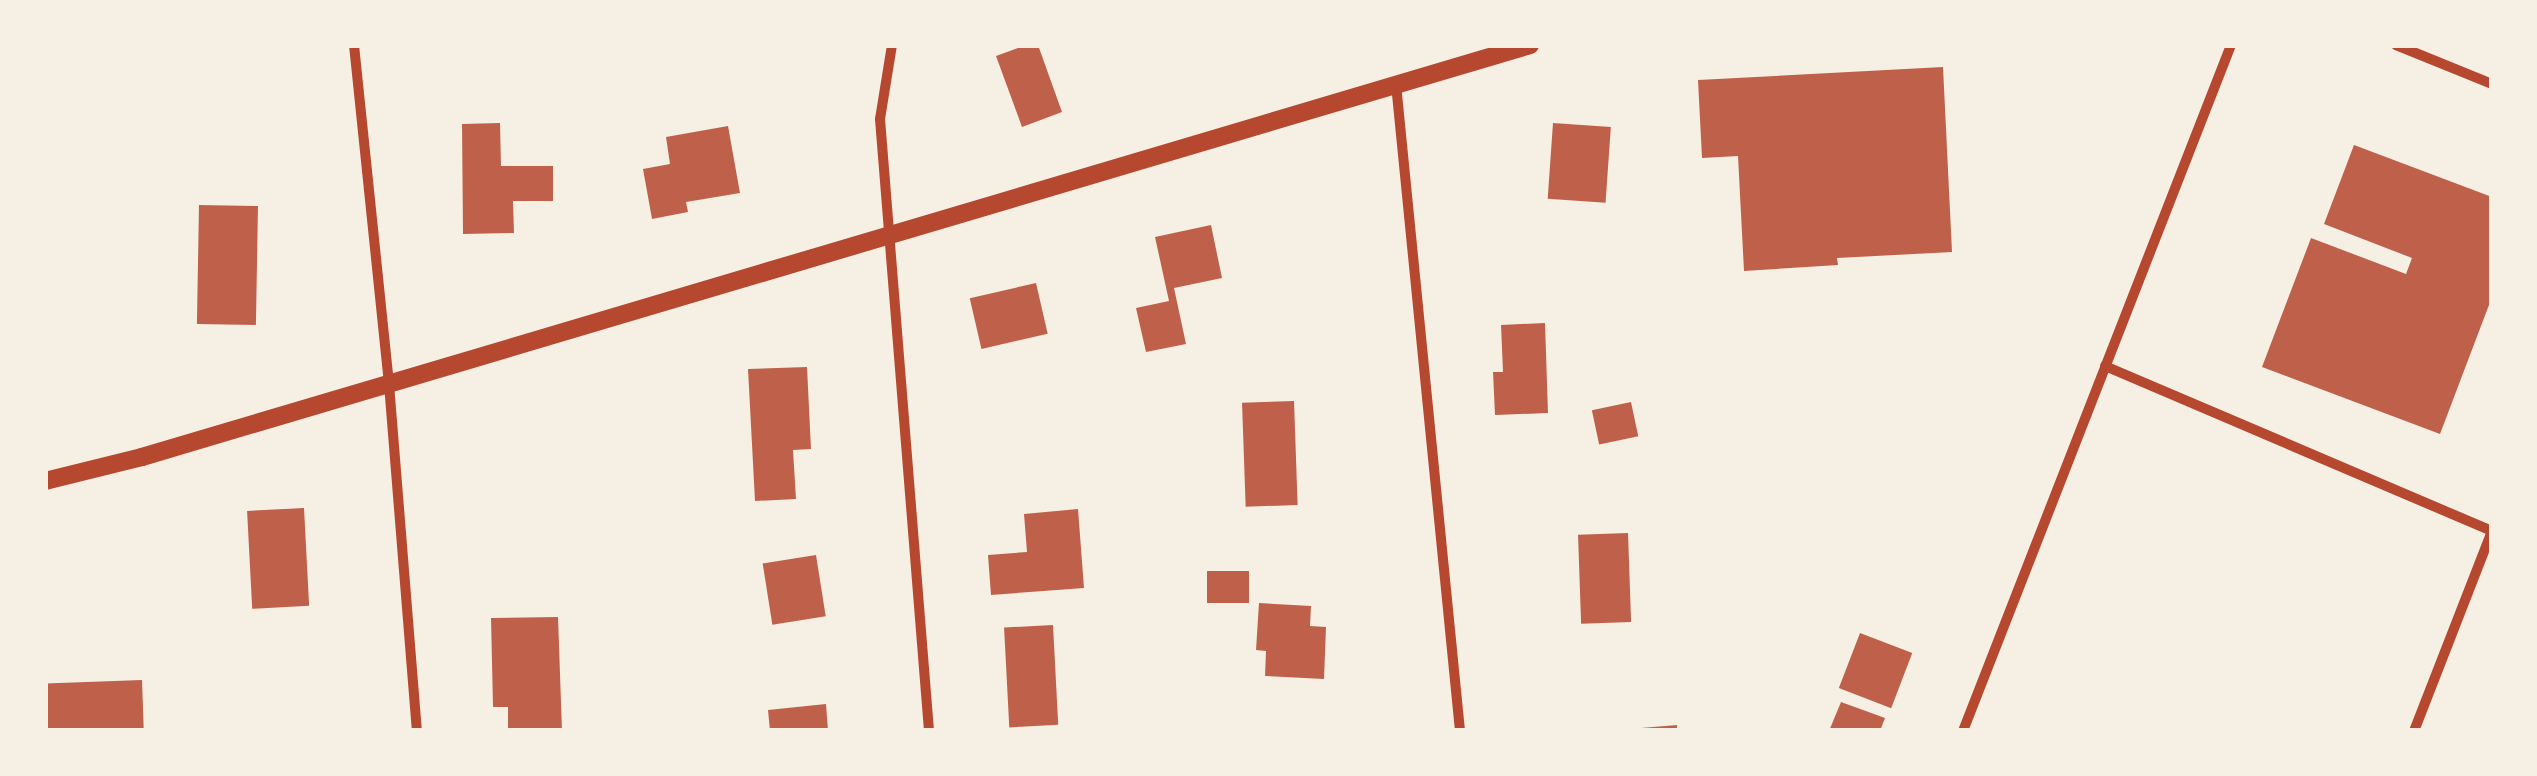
<!DOCTYPE html>
<style>
body{margin:0}
#map{position:relative;width:2537px;height:776px;overflow:hidden;background:#f6efe4;font-family:Helvetica,sans-serif}
div>[style]{position:absolute}
.building>*{inset:0;background:#bf614a;transform-origin:0 0}
.minor>*{height:10px;margin:-5px;padding:0 5px;transform-origin:5px;border-radius:5px;background:#b5482f}
.tertiary>*{height:18px;margin:-9px;padding:0 9px;transform-origin:9px;border-radius:9px;background:#b5482f}
span{translate:-50% -50%;white-space:nowrap;text-align:center;line-height:1.15;-webkit-text-stroke:10px #f6efe4;paint-order:stroke}
.frame{position:absolute;inset:0;border:48px solid #f6efe4;pointer-events:none}
</style>
<div id="map">
<div class="building">
<i style="clip-path:polygon(1026px 45px,1038px 45px,1062px 112px,1022px 127px,996px 56px)"></i>
<i style="clip-path:polygon(1943px 67px,1952px 252px,1837px 258px,1838px 265px,1744px 271px,1738px 156px,1702px 158px,1698px 80px)"></i>
<i style="clip-path:polygon(500px 123px,501px 166px,553px 166px,553px 201px,513px 201px,514px 233px,463px 234px,462px 124px)"></i>
<i style="left:1553px;top:123px;width:58px;height:76px;rotate:4deg"></i>
<i style="clip-path:polygon(728px 126px,740px 193px,686px 202px,688px 212px,652px 219px,643px 169px,670px 164px,666px 137px)"></i>
<i style="clip-path:polygon(2354px 145px,2492px 197px,2492px 297px,2440px 434px,2262px 367px,2311px 238px,2406px 274px,2412px 258px,2324px 224px)"></i>
<i style="left:199px;top:205px;width:59px;height:119px;rotate:1deg"></i>
<i style="clip-path:polygon(1211px 225px,1222px 278px,1174px 288px,1186px 344px,1146px 352px,1136px 308px,1169px 301px,1155px 237px)"></i>
<i style="left:1036px;top:283px;width:52px;height:68px;rotate:77deg"></i>
<i style="clip-path:polygon(1545px 323px,1548px 413px,1495px 415px,1493px 372px,1503px 372px,1501px 325px)"></i>
<i style="clip-path:polygon(807px 367px,811px 449px,793px 450px,796px 499px,755px 501px,748px 369px)"></i>
<i style="left:1294px;top:401px;width:104px;height:52px;rotate:88deg"></i>
<i style="left:1631px;top:402px;width:35px;height:40px;rotate:78deg"></i>
<i style="left:304px;top:508px;width:98px;height:57px;rotate:87deg"></i>
<i style="clip-path:polygon(1078px 509px,1084px 588px,991px 595px,988px 555px,1027px 552px,1024px 514px)"></i>
<i style="left:1628px;top:533px;width:89px;height:50px;rotate:88deg"></i>
<i style="left:816px;top:555px;width:62px;height:54px;rotate:81deg"></i>
<i style="left:1207px;top:571px;width:42px;height:32px"></i>
<i style="clip-path:polygon(1259px 603px,1311px 606px,1310px 626px,1326px 627px,1324px 679px,1265px 676px,1266px 651px,1256px 650px)"></i>
<i style="clip-path:polygon(558px 617px,562px 731px,508px 731px,508px 707px,493px 707px,491px 618px)"></i>
<i style="left:1053px;top:625px;width:100px;height:49px;rotate:87deg"></i>
<i style="left:1860px;top:633px;width:56px;height:59px;rotate:21deg"></i>
<i style="left:142px;top:680px;width:51px;height:97px;rotate:88deg"></i>
<i style="clip-path:polygon(1841px 702px,1885px 718px,1880px 731px,1829px 731px)"></i>
<i style="clip-path:polygon(826px 704px,828px 731px,770px 731px,768px 710px)"></i>
<i style="clip-path:polygon(1677px 725px,1677px 731px,1641px 731px,1641px 728px)"></i>
</div>
<div class="minor">
<i style="left:354px;top:45px;width:341px;rotate:84.1deg"></i>
<i style="left:389px;top:384px;width:348px;rotate:85.4deg"></i>
<i style="left:892px;top:45px;width:75px;rotate:99.2deg"></i>
<i style="left:880px;top:119px;width:614px;rotate:85.42deg"></i>
<i style="left:2396px;top:45px;width:104px;rotate:22.1deg"></i>
<i style="left:1396px;top:84px;width:650px;rotate:84.35deg"></i>
<i style="left:2105px;top:366px;width:421px;rotate:23.1deg"></i>
<i style="left:2492px;top:531px;width:215px;rotate:111.3deg"></i>
<i style="left:1963px;top:731px;width:736px;rotate:-68.66deg"></i>
</div>
<div class="tertiary">
<i style="left:45px;top:481px;width:100px;rotate:-13.9deg"></i>
<i style="left:142px;top:457px;width:1448px;rotate:-16.53deg"></i>
</div>
<div class="frame"></div>
</div>
